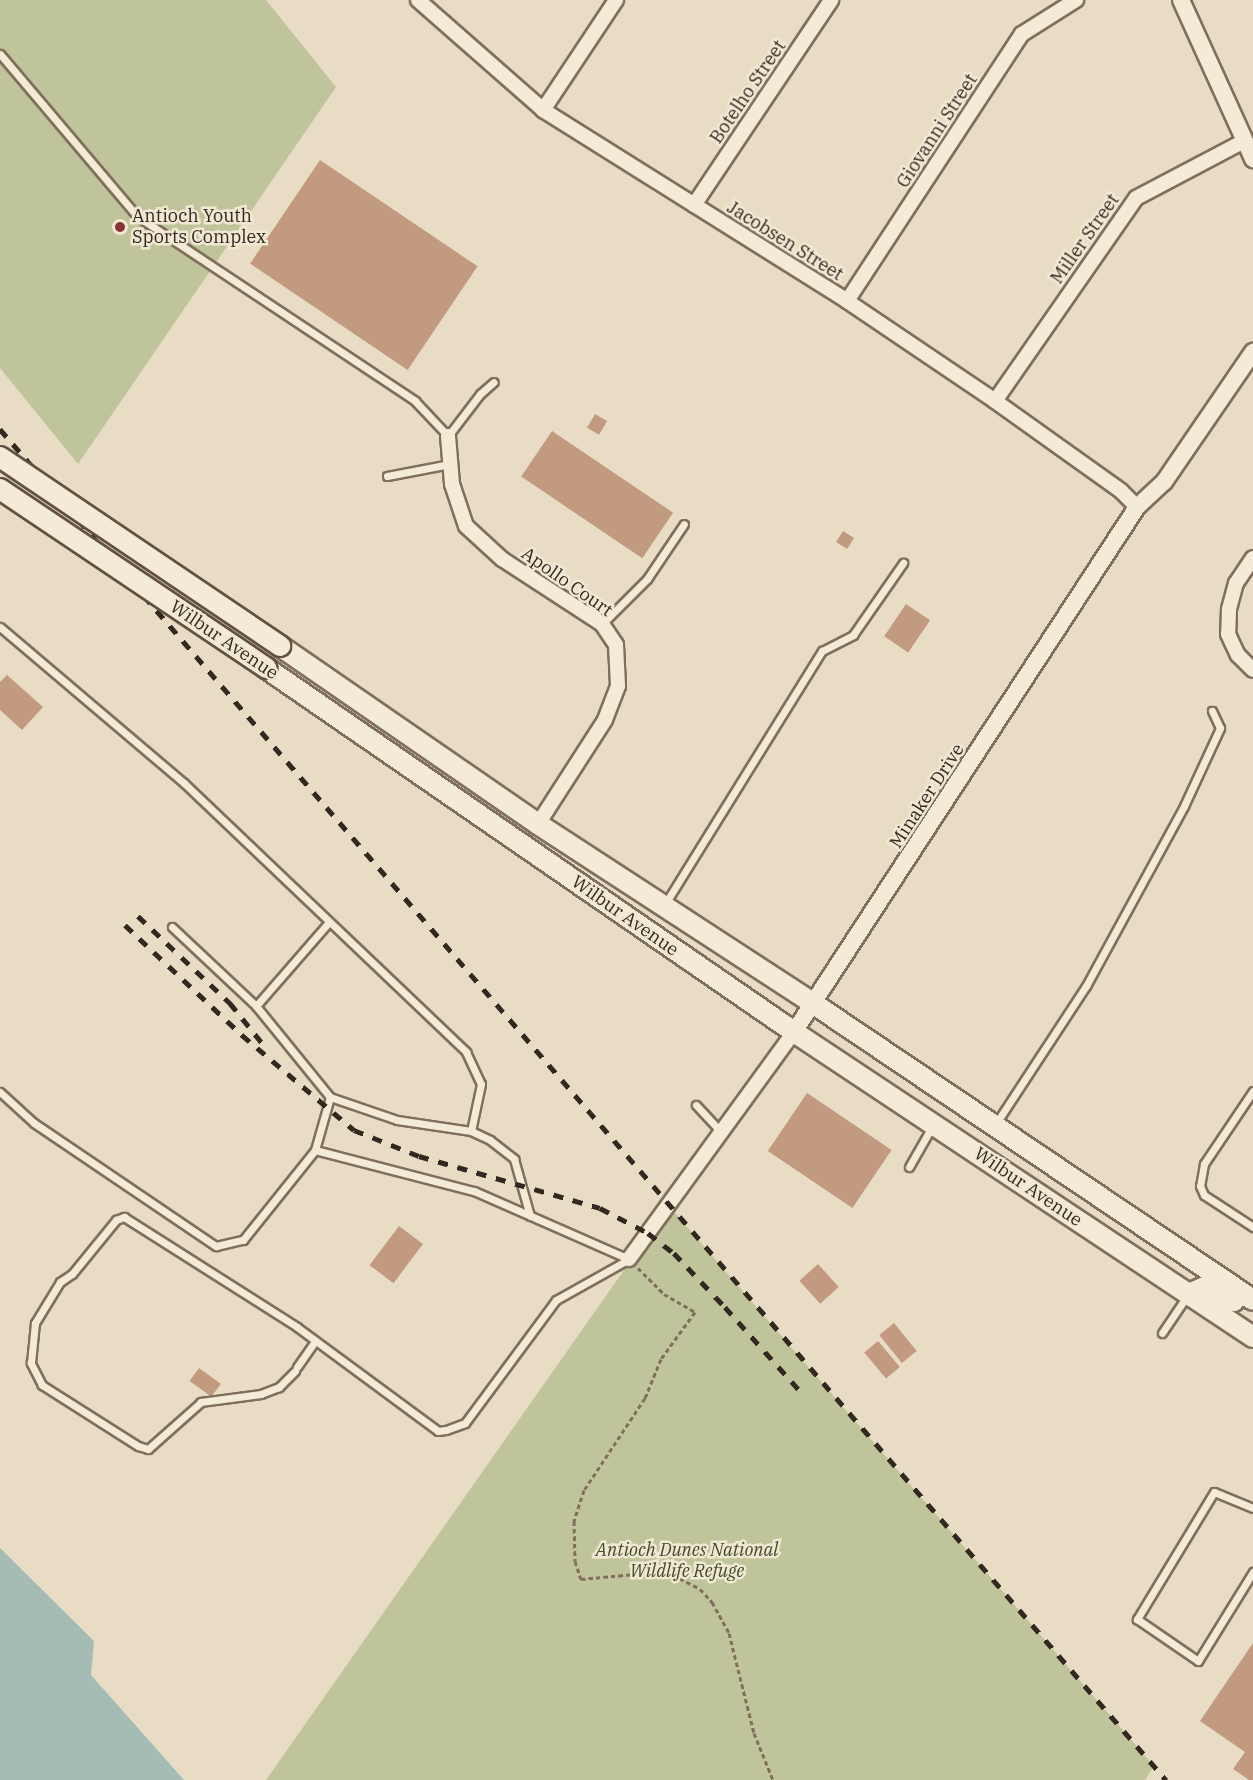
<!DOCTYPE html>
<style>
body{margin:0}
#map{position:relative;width:1253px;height:1780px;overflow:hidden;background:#e8ddc4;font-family:"IBM Plex Serif",serif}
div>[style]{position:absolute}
.green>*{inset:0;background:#bfc49a}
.water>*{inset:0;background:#a5bcb5}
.building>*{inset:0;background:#c19a7f;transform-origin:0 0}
.path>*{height:3px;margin-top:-1.5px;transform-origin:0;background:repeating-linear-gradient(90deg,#806f5d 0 4.5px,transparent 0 7.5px)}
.roads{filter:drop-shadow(2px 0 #806f5d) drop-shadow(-2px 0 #806f5d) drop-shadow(0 2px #806f5d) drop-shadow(0 -2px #806f5d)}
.service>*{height:7px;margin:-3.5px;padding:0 3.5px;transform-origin:3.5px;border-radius:3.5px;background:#f4ebd6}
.minor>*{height:14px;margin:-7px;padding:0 7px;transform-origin:7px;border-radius:7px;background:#f4ebd6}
.tertiary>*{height:16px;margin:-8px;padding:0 8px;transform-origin:8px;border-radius:8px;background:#f4ebd6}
.secondary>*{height:20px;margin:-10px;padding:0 10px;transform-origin:10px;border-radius:10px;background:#f4ebd6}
.rail>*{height:4.5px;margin-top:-2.25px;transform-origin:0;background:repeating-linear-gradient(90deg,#32281f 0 10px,transparent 0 20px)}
.bridges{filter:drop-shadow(2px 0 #625140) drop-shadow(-2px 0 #625140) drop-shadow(0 2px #625140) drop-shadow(0 -2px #625140)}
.secondary-bridge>*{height:20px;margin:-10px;padding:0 10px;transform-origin:10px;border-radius:10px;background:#f4ebd6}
.dots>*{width:16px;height:16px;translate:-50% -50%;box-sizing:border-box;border:3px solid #f0e8d3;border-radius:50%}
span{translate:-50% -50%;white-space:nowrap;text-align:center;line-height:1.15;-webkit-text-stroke:5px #f0e8d3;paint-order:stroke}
.street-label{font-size:18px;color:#32281f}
.poi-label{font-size:18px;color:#32281f}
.left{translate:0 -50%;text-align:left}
.park-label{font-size:18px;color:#434c28;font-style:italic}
</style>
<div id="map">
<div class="green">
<i style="clip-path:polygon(0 0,266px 0,336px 87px,78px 464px,0 368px)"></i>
<i style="clip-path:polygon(669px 1206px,1154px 1766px,1145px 1780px,266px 1780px)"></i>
</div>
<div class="water">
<i style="clip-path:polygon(0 1548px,94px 1641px,91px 1675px,184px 1780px,0 1780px)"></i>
</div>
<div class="building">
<i style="left:320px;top:160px;width:190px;height:125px;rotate:34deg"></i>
<i style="left:595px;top:414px;width:14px;height:16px;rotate:30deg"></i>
<i style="left:552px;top:431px;width:146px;height:55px;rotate:34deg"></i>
<i style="left:843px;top:531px;width:13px;height:13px;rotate:32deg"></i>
<i style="left:906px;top:604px;width:29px;height:39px;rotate:34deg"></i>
<i style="clip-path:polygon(7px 675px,43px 707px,22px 730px,0 710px,0 682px)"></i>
<i style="left:807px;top:1093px;width:102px;height:70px;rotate:34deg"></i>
<i style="left:399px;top:1226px;width:30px;height:49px;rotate:37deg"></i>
<i style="left:818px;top:1264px;width:31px;height:25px;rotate:48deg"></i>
<i style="left:894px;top:1323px;width:36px;height:19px;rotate:51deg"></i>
<i style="left:878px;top:1341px;width:34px;height:18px;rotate:50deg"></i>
<i style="left:199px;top:1368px;width:27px;height:16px;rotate:36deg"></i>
<i style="clip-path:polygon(1253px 1643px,1253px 1780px,1249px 1780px,1233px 1769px,1245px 1752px,1200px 1721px)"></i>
</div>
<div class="path">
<i style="left:638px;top:1268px;width:37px;rotate:45deg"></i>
<i style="left:664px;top:1294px;width:36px;rotate:30deg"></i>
<i style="left:695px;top:1312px;width:58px;rotate:125.9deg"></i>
<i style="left:661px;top:1359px;width:42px;rotate:112.3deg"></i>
<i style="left:645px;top:1398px;width:110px;rotate:123.5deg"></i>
<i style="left:584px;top:1490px;width:33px;rotate:108deg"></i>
<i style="left:574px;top:1521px;width:40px;rotate:88.6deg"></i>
<i style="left:575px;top:1561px;width:19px;rotate:72deg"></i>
<i style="left:581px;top:1579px;width:65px;rotate:-5.3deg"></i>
<i style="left:646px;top:1573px;width:27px;rotate:4deg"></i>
<i style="left:673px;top:1575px;width:30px;rotate:27deg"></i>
<i style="left:700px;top:1589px;width:18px;rotate:47deg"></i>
<i style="left:712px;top:1602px;width:35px;rotate:61deg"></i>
<i style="left:729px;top:1633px;width:103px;rotate:76deg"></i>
<i style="left:754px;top:1733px;width:51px;rotate:68deg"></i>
</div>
<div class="roads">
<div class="service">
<i style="left:0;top:54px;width:212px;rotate:49.8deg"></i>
<i style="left:137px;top:216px;width:334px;rotate:33.6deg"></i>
<i style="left:415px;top:401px;width:48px;rotate:46.7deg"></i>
<i style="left:448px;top:436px;width:53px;rotate:-52.7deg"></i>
<i style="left:480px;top:394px;width:18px;rotate:-41deg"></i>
<i style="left:387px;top:476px;width:64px;rotate:-10.8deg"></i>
<i style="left:602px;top:624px;width:64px;rotate:-45deg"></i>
<i style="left:647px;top:579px;width:66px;rotate:-56.1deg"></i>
<i style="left:0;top:627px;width:241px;rotate:40.3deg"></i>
<i style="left:184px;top:783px;width:390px;rotate:43.6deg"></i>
<i style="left:466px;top:1052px;width:35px;rotate:65deg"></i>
<i style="left:481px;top:1084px;width:48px;rotate:102deg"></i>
<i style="left:665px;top:904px;width:298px;rotate:-58.2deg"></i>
<i style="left:822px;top:651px;width:35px;rotate:-27deg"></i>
<i style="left:853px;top:635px;width:88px;rotate:-55.2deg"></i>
<i style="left:172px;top:927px;width:115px;rotate:43.2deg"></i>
<i style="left:1253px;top:1091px;width:88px;rotate:123.9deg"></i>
<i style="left:1204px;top:1164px;width:22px;rotate:100deg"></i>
<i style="left:1200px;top:1186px;width:10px;rotate:66deg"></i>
<i style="left:1204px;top:1195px;width:59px;rotate:33.1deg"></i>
<i style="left:0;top:1092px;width:46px;rotate:42.4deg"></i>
<i style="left:34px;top:1123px;width:220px;rotate:34.1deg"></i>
<i style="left:216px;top:1246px;width:28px;rotate:-13deg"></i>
<i style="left:243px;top:1240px;width:115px;rotate:-51.3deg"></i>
<i style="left:315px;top:1150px;width:164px;rotate:14.5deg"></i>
<i style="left:474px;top:1191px;width:169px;rotate:23.7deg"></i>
<i style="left:330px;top:1097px;width:71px;rotate:18.9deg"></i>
<i style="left:397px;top:1120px;width:75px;rotate:8.5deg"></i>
<i style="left:471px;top:1131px;width:21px;rotate:25deg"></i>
<i style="left:490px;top:1140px;width:31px;rotate:38deg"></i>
<i style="left:514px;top:1159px;width:59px;rotate:74.3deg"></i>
<i style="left:696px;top:1105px;width:37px;rotate:47deg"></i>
<i style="left:995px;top:1125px;width:166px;rotate:-56.8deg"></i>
<i style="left:1086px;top:986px;width:205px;rotate:-61.4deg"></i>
<i style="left:1184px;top:806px;width:86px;rotate:-65.2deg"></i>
<i style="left:1220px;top:728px;width:19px;rotate:-115deg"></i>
<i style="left:315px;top:1150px;width:55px;rotate:-74.2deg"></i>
<i style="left:330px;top:1097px;width:117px;rotate:-129.1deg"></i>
<i style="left:256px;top:1006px;width:111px;rotate:-49deg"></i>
<i style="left:909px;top:1167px;width:48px;rotate:-60.3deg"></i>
<i style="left:1162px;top:1333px;width:45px;rotate:-56deg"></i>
<i style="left:297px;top:1367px;width:32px;rotate:-55deg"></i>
<i style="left:295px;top:1371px;width:23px;rotate:135deg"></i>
<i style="left:279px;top:1387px;width:19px;rotate:159deg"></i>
<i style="left:261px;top:1394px;width:61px;rotate:172.4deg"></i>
<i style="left:201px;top:1402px;width:71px;rotate:138.4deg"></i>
<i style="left:148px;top:1449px;width:10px;rotate:-163deg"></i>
<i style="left:138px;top:1446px;width:114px;rotate:-147.6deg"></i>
<i style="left:42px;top:1385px;width:25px;rotate:-117deg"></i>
<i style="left:31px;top:1363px;width:40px;rotate:-84.3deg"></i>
<i style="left:35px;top:1323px;width:48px;rotate:-58.6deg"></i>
<i style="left:60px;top:1282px;width:14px;rotate:-34deg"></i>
<i style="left:72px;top:1274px;width:70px;rotate:-50.8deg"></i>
<i style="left:116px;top:1220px;width:9px;rotate:-21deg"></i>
<i style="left:124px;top:1217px;width:205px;rotate:32.4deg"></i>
<i style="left:297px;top:1327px;width:175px;rotate:36.4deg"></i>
<i style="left:438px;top:1431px;width:8px;rotate:-7deg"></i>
<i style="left:446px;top:1430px;width:20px;rotate:-20deg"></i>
<i style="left:465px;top:1423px;width:153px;rotate:-53.5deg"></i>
<i style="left:556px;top:1300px;width:84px;rotate:-29.3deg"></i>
<i style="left:1253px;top:1508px;width:42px;rotate:-157.7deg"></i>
<i style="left:1214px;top:1492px;width:149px;rotate:121.2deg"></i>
<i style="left:1137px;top:1619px;width:74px;rotate:34.5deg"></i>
<i style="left:1198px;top:1661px;width:105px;rotate:-58.3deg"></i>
</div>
<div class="minor">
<i style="left:418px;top:0;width:167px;rotate:41.3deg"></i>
<i style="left:543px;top:110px;width:359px;rotate:32.1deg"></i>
<i style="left:847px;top:301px;width:179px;rotate:34deg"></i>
<i style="left:995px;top:401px;width:155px;rotate:35.5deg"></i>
<i style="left:1121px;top:491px;width:23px;rotate:45deg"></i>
<i style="left:543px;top:110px;width:132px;rotate:-56.4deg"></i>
<i style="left:694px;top:205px;width:247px;rotate:-56.2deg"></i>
<i style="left:847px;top:301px;width:319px;rotate:-56.8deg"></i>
<i style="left:1022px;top:34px;width:64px;rotate:-32.2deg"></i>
<i style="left:995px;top:401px;width:247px;rotate:-55.2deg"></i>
<i style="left:1136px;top:198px;width:122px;rotate:-27.8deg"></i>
<i style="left:448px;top:436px;width:48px;rotate:85.2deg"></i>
<i style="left:452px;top:484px;width:44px;rotate:71.6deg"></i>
<i style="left:466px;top:526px;width:49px;rotate:42.5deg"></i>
<i style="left:502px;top:559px;width:119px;rotate:33deg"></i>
<i style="left:602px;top:624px;width:25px;rotate:56deg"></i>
<i style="left:616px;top:645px;width:41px;rotate:87.2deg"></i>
<i style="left:618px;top:686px;width:36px;rotate:111deg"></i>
<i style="left:605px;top:720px;width:124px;rotate:122.8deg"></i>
<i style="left:1253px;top:558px;width:30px;rotate:124deg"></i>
<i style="left:1236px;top:583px;width:28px;rotate:105deg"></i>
<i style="left:1229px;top:610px;width:24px;rotate:92deg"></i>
<i style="left:1228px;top:634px;width:23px;rotate:65deg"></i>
<i style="left:1238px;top:655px;width:21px;rotate:45deg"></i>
<i style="left:629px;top:1259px;width:281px;rotate:-54deg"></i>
</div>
<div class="tertiary">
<i style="left:1181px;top:0;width:175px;rotate:65.6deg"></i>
<i style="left:794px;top:1032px;width:627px;rotate:-56.84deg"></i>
<i style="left:1137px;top:507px;width:37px;rotate:-43deg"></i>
<i style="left:1164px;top:482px;width:158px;rotate:-55.6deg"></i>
</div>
<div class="secondary">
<i style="left:280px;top:646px;width:313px;rotate:34.6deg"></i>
<i style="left:538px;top:824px;width:330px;rotate:33.1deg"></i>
<i style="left:814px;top:1004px;width:529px;rotate:33.99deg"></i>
<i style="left:266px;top:668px;width:641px;rotate:34.58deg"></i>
<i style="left:794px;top:1032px;width:551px;rotate:33.6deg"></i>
<i style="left:1189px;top:1294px;width:17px;rotate:-24deg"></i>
<i style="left:1205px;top:1287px;width:32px;rotate:26deg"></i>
</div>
</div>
<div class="rail">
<i style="left:0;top:429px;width:1785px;rotate:49.2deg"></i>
<i style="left:138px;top:916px;width:127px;rotate:43.4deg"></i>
<i style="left:230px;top:1003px;width:59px;rotate:51.2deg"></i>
<i style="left:125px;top:925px;width:161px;rotate:43.2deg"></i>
<i style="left:242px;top:1035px;width:147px;rotate:40.3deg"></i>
<i style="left:354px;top:1130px;width:70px;rotate:21.8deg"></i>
<i style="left:419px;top:1156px;width:188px;rotate:16deg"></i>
<i style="left:600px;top:1208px;width:54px;rotate:27.5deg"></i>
<i style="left:648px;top:1233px;width:33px;rotate:38deg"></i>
<i style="left:674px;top:1253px;width:74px;rotate:46.6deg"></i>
<i style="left:725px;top:1307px;width:115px;rotate:48.2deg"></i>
</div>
<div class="bridges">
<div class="secondary-bridge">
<i style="left:0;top:457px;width:338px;rotate:34deg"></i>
<i style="left:0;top:489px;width:321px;rotate:33.9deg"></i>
</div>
</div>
<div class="dots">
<i style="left:120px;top:227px;background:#873535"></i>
</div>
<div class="street-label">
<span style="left:748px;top:92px;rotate:-56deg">Botelho Street</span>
<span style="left:937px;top:131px;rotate:-57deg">Giovanni Street</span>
<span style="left:1085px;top:239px;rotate:-55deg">Miller Street</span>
<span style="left:785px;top:241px;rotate:32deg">Jacobsen Street</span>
<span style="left:567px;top:582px;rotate:35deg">Apollo Court</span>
<span style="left:224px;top:640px;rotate:34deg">Wilbur Avenue</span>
<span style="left:927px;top:796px;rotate:-57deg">Minaker Drive</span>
<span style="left:625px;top:916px;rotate:35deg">Wilbur Avenue</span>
<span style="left:1028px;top:1187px;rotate:34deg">Wilbur Avenue</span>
</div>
<div class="poi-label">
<span class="left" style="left:132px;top:227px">Antioch Youth<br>Sports Complex</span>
</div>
<div class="park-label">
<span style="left:687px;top:1561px">Antioch Dunes National<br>Wildlife Refuge</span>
</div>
</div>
